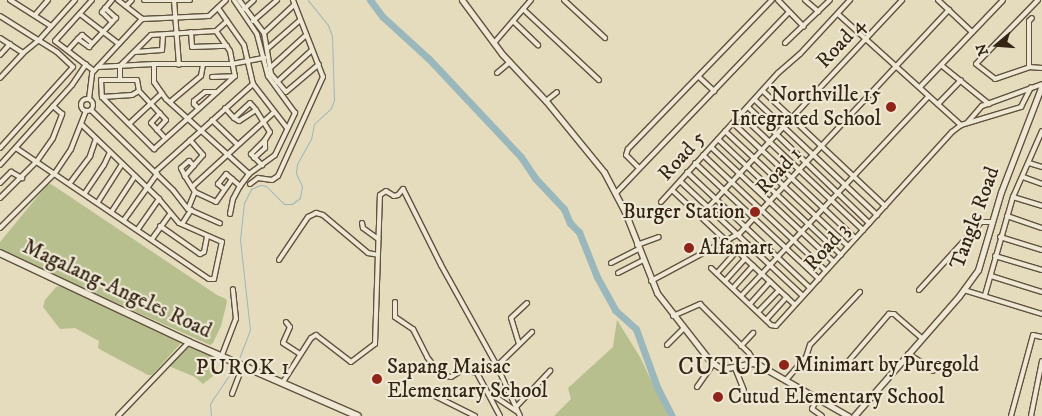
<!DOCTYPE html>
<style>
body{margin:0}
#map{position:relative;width:1042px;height:416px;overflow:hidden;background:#e5dbbd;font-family:"IM FELL DW Pica",serif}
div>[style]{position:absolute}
.green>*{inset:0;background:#b8bf8e}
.stream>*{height:1px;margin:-0.5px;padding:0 0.5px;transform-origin:0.5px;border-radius:0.5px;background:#9ab8bb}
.river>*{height:7px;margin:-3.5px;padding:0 3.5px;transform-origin:3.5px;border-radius:3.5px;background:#9ab8bb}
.roads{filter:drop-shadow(1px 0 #60523e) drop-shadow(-1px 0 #60523e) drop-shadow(0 1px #60523e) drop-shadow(0 -1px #60523e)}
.minor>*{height:4px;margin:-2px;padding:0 2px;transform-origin:2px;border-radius:2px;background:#eee8d4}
.minor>.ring{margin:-2px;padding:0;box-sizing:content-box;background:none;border:4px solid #eee8d4;border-radius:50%}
.tertiary>*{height:5px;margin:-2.5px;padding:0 2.5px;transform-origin:2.5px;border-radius:2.5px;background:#eee8d4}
.secondary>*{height:5.5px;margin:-2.75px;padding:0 2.75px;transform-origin:2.75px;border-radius:2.75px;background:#eee8d4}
.dots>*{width:14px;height:14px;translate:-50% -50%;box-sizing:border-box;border:2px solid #eee8d4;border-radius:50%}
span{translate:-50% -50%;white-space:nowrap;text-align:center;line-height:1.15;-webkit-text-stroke:4.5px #eee8d4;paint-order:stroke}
.street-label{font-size:21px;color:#342413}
.poi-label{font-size:21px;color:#342413}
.right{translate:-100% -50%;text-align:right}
.left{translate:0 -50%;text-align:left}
.neighbourhood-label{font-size:22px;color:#342413;letter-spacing:1px}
.quarter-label{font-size:24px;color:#342413;letter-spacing:1px}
.north{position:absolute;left:972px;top:20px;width:50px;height:50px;-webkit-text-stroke:4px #eee8d4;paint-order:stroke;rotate:252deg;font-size:14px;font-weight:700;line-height:20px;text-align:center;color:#342413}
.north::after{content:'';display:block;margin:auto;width:18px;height:22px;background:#342413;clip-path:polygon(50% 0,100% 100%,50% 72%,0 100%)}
</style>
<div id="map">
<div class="green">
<i style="clip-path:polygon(51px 184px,217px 295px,226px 299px,227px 302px,221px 326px,213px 343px,210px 345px,0 251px,0 242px,47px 185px)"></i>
<i style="clip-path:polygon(60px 286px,178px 340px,181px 343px,152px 375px,148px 375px,101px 350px,98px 348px,99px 341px,75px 328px,60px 329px,43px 307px,45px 300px,56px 287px)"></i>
<i style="clip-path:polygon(617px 320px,640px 357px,668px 416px,554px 416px,571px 399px,568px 388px,613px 347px)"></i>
<i style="clip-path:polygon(189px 345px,210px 353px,216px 365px,217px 373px,203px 384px,195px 377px,171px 367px,170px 365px)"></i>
</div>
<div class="stream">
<i style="left:238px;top:361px;width:33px;rotate:-69deg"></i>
<i style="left:250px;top:330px;width:91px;rotate:-96.3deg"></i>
<i style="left:240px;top:240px;width:37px;rotate:-84deg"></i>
<i style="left:244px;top:203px;width:16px;rotate:-63deg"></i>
<i style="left:251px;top:189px;width:10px;rotate:-24deg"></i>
<i style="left:260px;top:185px;width:6px;rotate:9deg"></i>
<i style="left:266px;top:186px;width:25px;rotate:45deg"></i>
<i style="left:284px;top:204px;width:8px"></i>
<i style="left:292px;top:204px;width:10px;rotate:-37deg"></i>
<i style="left:300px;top:198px;width:12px;rotate:-81deg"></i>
<i style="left:302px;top:186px;width:14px;rotate:-115deg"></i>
<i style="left:296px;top:173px;width:9px;rotate:-84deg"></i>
<i style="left:297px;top:164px;width:29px;rotate:-61deg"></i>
<i style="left:311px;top:139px;width:15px;rotate:-79deg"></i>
<i style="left:314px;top:124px;width:23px;rotate:-43deg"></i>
<i style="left:331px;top:108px;width:9px;rotate:-69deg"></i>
<i style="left:334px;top:100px;width:64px;rotate:-91.8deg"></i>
<i style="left:332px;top:36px;width:12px;rotate:-110deg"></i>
<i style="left:328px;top:25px;width:32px;rotate:-129deg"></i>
<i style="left:211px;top:416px;width:12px;rotate:-95deg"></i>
<i style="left:210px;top:404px;width:6px;rotate:-59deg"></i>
<i style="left:213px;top:399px;width:41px;rotate:-55.9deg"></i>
</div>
<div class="river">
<i style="left:370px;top:0;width:21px;rotate:53deg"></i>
<i style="left:383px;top:17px;width:62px;rotate:42.4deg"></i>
<i style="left:429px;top:59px;width:134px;rotate:46.8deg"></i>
<i style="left:521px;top:157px;width:25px;rotate:56deg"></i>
<i style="left:535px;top:178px;width:42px;rotate:46.9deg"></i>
<i style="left:564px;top:209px;width:15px;rotate:67deg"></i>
<i style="left:570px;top:223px;width:13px;rotate:45deg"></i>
<i style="left:579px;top:232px;width:48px;rotate:68.2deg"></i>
<i style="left:597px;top:277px;width:38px;rotate:61deg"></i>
<i style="left:615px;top:310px;width:28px;rotate:42deg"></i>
<i style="left:636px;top:329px;width:62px;rotate:70.1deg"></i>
<i style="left:657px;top:387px;width:33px;rotate:63deg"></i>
</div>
<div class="roads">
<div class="minor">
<i style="left:10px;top:0;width:49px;rotate:32.4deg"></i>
<i style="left:92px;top:0;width:55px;rotate:132.1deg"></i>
<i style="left:55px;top:41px;width:49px;rotate:37.6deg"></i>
<i style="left:112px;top:0;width:16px;rotate:130deg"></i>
<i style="left:102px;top:12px;width:14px;rotate:45deg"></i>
<i style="left:118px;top:0;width:31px;rotate:38deg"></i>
<i style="left:144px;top:0;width:46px"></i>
<i style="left:174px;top:0;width:65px;rotate:85.6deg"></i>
<i style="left:239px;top:0;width:41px;rotate:52.9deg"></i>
<i style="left:264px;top:33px;width:42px;rotate:80.3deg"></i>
<i style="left:271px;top:74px;width:23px;rotate:50deg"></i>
<i style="left:286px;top:92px;width:43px;rotate:-40.3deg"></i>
<i style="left:564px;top:0;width:56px;rotate:42.8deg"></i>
<i style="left:778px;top:0;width:37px;rotate:46deg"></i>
<i style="left:805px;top:0;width:18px;rotate:41deg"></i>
<i style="left:938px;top:0;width:47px;rotate:43.3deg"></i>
<i style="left:1038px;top:0;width:89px;rotate:134.1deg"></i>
<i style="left:976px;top:64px;width:24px;rotate:38deg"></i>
<i style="left:995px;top:79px;width:36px;rotate:-19deg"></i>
<i style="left:1029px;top:67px;width:13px;rotate:4deg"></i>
<i style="left:126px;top:6px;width:8px;rotate:-45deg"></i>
<i style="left:218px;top:8px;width:45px;rotate:54.9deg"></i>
<i style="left:244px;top:45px;width:40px;rotate:77deg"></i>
<i style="left:253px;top:84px;width:56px;rotate:52.3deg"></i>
<i style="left:244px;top:9px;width:13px;rotate:-42deg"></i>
<i style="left:523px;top:9px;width:104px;rotate:43.1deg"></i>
<i style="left:80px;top:14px;width:49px;rotate:37.6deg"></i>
<i style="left:838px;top:14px;width:166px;rotate:42.1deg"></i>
<i style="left:35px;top:15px;width:20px;rotate:-49deg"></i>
<i style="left:0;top:16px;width:67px;rotate:32.3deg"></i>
<i style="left:57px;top:52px;width:22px;rotate:43deg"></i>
<i style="left:73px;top:67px;width:109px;rotate:132deg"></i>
<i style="left:253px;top:21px;width:32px;rotate:-41deg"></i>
<i style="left:513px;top:21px;width:35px;rotate:44deg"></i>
<i style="left:216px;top:31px;width:24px;rotate:55deg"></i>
<i style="left:230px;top:51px;width:25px;rotate:79deg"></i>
<i style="left:191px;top:32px;width:15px;rotate:86deg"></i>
<i style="left:192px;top:47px;width:35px;rotate:-2deg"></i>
<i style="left:264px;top:33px;width:41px;rotate:-43deg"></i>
<i style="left:0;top:38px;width:27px;rotate:33deg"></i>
<i style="left:78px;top:39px;width:6px;rotate:-45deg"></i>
<i style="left:82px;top:35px;width:13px;rotate:39deg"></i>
<i style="left:494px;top:43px;width:57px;rotate:-49.3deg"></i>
<i style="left:785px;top:43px;width:62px;rotate:-43.7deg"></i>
<i style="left:267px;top:49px;width:43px;rotate:-41.2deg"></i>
<i style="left:68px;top:50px;width:15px;rotate:-48deg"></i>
<i style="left:78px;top:39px;width:14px;rotate:36deg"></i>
<i style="left:89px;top:47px;width:34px;rotate:-47deg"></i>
<i style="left:112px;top:22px;width:6px;rotate:-45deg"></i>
<i style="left:116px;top:18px;width:15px;rotate:-138deg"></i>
<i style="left:135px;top:52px;width:27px;rotate:-4deg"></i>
<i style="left:162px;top:50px;width:15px;rotate:-86deg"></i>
<i style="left:0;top:55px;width:15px;rotate:-48deg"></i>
<i style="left:154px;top:64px;width:18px;rotate:90deg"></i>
<i style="left:154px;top:82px;width:21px;rotate:55deg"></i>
<i style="left:166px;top:99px;width:112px;rotate:42.1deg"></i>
<i style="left:941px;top:65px;width:62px;rotate:39.1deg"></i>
<i style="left:98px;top:67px;width:56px;rotate:-3.1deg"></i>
<i style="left:154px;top:64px;width:78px"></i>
<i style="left:232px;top:64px;width:33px;rotate:-11deg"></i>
<i style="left:1029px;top:67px;width:46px;rotate:-90deg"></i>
<i style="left:1029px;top:21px;width:4px;rotate:-45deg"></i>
<i style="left:270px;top:68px;width:47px;rotate:-42.4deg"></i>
<i style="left:497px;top:73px;width:17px;rotate:-40deg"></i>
<i style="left:212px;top:77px;width:23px;rotate:-2deg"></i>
<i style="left:699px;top:77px;width:21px;rotate:43deg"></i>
<i style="left:0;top:78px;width:34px;rotate:-47deg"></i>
<i style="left:23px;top:53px;width:21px;rotate:-39deg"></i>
<i style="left:39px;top:40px;width:54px;rotate:-48deg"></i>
<i style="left:120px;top:78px;width:12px;rotate:-90deg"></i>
<i style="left:120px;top:66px;width:44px;rotate:-45deg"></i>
<i style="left:151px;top:35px;width:65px;rotate:-3.5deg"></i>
<i style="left:216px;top:31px;width:15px;rotate:-42deg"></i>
<i style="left:277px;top:82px;width:47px;rotate:-42.4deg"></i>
<i style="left:920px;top:87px;width:120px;rotate:-46.3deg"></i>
<i style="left:763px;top:91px;width:168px;rotate:43.3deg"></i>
<i style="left:102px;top:97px;width:30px;rotate:-4deg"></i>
<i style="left:132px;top:95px;width:8px;rotate:-30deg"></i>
<i class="ring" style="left:81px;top:99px;width:8px;height:8px"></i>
<i style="left:89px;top:99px;width:26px;rotate:-83deg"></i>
<i style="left:92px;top:73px;width:74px;rotate:-47.2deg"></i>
<i style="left:142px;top:19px;width:67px;rotate:-2.6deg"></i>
<i style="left:209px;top:16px;width:23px;rotate:-43deg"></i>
<i style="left:755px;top:100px;width:168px;rotate:43.3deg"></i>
<i style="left:546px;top:101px;width:14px;rotate:-39deg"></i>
<i style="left:170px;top:102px;width:40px;rotate:-40deg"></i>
<i style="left:201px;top:76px;width:11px;rotate:-80deg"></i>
<i style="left:938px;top:104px;width:33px;rotate:-46deg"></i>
<i style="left:748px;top:107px;width:168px;rotate:43.8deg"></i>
<i style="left:198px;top:108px;width:6px;rotate:-135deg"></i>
<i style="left:194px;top:104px;width:3px;rotate:-90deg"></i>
<i style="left:194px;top:101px;width:14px;rotate:-39deg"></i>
<i style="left:205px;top:92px;width:12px"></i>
<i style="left:225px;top:108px;width:13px;rotate:48deg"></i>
<i style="left:234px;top:118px;width:22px;rotate:-43deg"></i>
<i style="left:250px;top:103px;width:9px;rotate:49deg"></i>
<i style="left:256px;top:110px;width:26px;rotate:58deg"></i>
<i style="left:270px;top:132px;width:9px;rotate:122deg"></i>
<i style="left:265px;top:140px;width:20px;rotate:135deg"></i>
<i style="left:251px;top:154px;width:16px;rotate:45deg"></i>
<i style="left:91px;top:110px;width:115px;rotate:44.3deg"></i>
<i style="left:173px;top:190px;width:24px;rotate:52deg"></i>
<i style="left:188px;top:209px;width:35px;rotate:24deg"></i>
<i style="left:160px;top:113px;width:13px;rotate:132deg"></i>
<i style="left:151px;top:123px;width:21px;rotate:47deg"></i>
<i style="left:741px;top:115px;width:168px;rotate:43.3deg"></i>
<i style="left:234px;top:118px;width:6px;rotate:31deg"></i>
<i style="left:239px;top:121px;width:20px;rotate:-33deg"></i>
<i style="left:212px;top:120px;width:35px;rotate:44deg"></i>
<i style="left:733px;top:123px;width:168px;rotate:43.3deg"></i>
<i style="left:967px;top:123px;width:23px;rotate:-49deg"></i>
<i style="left:982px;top:106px;width:64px;rotate:-20.1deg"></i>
<i style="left:129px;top:124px;width:45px;rotate:-43.2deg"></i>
<i style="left:157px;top:130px;width:13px;rotate:-48deg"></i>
<i style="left:166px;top:120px;width:40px;rotate:-133deg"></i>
<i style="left:139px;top:91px;width:11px;rotate:-100deg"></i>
<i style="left:137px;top:80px;width:36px;rotate:180deg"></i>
<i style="left:101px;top:80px;width:17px;rotate:87deg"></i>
<i style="left:102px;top:97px;width:74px;rotate:45deg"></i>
<i style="left:154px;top:149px;width:109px;rotate:-42deg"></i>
<i style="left:725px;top:131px;width:168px;rotate:43.1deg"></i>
<i style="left:718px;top:139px;width:169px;rotate:43.3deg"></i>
<i style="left:190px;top:140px;width:20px;rotate:49deg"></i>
<i style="left:203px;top:155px;width:28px;rotate:131deg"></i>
<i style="left:185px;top:176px;width:19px;rotate:58deg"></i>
<i style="left:195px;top:192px;width:23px;rotate:25deg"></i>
<i style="left:216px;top:202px;width:28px;rotate:-55deg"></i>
<i style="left:232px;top:179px;width:11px;rotate:41deg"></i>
<i style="left:711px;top:147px;width:168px;rotate:43.1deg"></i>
<i style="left:16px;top:148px;width:233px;rotate:34.2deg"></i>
<i style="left:209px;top:279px;width:5px"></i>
<i style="left:214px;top:279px;width:38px;rotate:-78deg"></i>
<i style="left:222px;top:242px;width:47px;rotate:-156.2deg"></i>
<i style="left:179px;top:223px;width:31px;rotate:-130deg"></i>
<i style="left:159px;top:199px;width:107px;rotate:-136.1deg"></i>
<i style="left:703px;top:155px;width:169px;rotate:43.3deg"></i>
<i style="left:254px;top:158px;width:15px;rotate:-42deg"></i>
<i style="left:265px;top:148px;width:8px;rotate:-90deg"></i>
<i style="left:695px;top:163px;width:170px;rotate:43.1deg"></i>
<i style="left:1029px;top:163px;width:14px;rotate:17deg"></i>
<i style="left:0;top:165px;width:108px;rotate:-48deg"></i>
<i style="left:72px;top:85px;width:25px;rotate:-56deg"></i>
<i style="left:639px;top:168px;width:18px;rotate:-135deg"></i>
<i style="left:626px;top:155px;width:6px;rotate:-72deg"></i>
<i style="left:628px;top:149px;width:207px;rotate:-46deg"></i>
<i style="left:155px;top:172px;width:132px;rotate:-41.9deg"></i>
<i style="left:687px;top:172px;width:169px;rotate:43.3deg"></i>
<i style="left:185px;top:176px;width:9px;rotate:-117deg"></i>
<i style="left:181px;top:168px;width:11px;rotate:-41deg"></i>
<i style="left:189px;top:161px;width:7px;rotate:45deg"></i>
<i style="left:1023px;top:177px;width:20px;rotate:20deg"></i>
<i style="left:680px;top:181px;width:168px;rotate:43.1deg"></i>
<i style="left:0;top:183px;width:16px;rotate:-45deg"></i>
<i style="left:11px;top:172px;width:13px;rotate:29deg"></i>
<i style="left:70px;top:183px;width:34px;rotate:-53deg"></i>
<i style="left:90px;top:156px;width:18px;rotate:-71deg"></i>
<i style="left:250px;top:184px;width:10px;rotate:-37deg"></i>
<i style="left:258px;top:178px;width:14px;rotate:8deg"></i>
<i style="left:272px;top:180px;width:7px;rotate:-34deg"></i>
<i style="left:278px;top:176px;width:109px;rotate:-65.6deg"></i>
<i style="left:323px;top:77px;width:83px;rotate:-111.3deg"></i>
<i style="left:192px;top:187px;width:111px;rotate:-42.4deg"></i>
<i style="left:224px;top:189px;width:8px;rotate:-140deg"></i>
<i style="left:218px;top:184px;width:13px;rotate:-51deg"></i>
<i style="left:226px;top:174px;width:8px;rotate:40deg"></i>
<i style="left:672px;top:190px;width:168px;rotate:43.1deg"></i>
<i style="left:85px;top:193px;width:34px;rotate:-56deg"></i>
<i style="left:104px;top:165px;width:14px;rotate:-65deg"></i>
<i style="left:616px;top:193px;width:250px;rotate:-46.3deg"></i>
<i style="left:1013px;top:197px;width:30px;rotate:17deg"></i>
<i style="left:0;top:198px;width:52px;rotate:-45deg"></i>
<i style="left:37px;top:161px;width:28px;rotate:-55deg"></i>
<i style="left:53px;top:138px;width:26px;rotate:-69deg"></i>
<i style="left:62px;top:114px;width:12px;rotate:-138deg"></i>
<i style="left:98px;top:202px;width:45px;rotate:-57.7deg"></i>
<i style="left:661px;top:202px;width:174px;rotate:-47.8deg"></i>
<i style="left:778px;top:73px;width:29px;rotate:-41deg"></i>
<i style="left:800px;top:54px;width:74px;rotate:-47.2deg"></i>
<i style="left:188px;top:209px;width:18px;rotate:-68deg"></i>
<i style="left:112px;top:211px;width:42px;rotate:-56.7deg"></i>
<i style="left:230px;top:214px;width:15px;rotate:-79deg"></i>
<i style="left:233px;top:199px;width:15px;rotate:-62deg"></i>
<i style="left:240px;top:186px;width:15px;rotate:-53deg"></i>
<i style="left:249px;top:174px;width:32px;rotate:-36deg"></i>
<i style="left:275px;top:155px;width:47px;rotate:-64.5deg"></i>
<i style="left:295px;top:113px;width:46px;rotate:-126.1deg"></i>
<i style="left:268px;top:76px;width:43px;rotate:-104.7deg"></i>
<i style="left:257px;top:34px;width:41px;rotate:-124.1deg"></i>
<i style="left:700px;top:216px;width:296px;rotate:-46.9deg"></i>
<i style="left:1007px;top:216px;width:37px;rotate:19deg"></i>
<i style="left:124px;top:220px;width:57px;rotate:-54.3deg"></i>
<i style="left:362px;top:223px;width:5px;rotate:79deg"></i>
<i style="left:363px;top:228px;width:19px;rotate:36deg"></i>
<i style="left:182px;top:224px;width:17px;rotate:-57deg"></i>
<i style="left:160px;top:226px;width:49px;rotate:35deg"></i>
<i style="left:200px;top:254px;width:4px;rotate:-27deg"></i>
<i style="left:204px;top:252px;width:15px;rotate:-79deg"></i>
<i style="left:0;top:228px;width:78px;rotate:-45deg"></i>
<i style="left:55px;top:173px;width:29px;rotate:-56deg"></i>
<i style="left:71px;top:149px;width:41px;rotate:-68.5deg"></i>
<i style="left:138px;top:229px;width:37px;rotate:-55deg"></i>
<i style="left:1000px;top:237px;width:44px;rotate:17.2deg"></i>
<i style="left:152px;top:239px;width:31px;rotate:-54deg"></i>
<i style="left:637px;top:245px;width:23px;rotate:-20deg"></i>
<i style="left:995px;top:256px;width:49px;rotate:16.6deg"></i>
<i style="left:279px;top:260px;width:52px;rotate:-56deg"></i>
<i style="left:308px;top:217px;width:9px;rotate:-27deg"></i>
<i style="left:316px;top:213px;width:7px;rotate:16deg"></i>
<i style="left:323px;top:215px;width:59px;rotate:40.2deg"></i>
<i style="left:368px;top:253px;width:10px;rotate:11deg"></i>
<i style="left:611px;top:263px;width:31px;rotate:-27deg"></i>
<i style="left:711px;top:268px;width:83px;rotate:43.5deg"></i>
<i style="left:771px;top:325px;width:5px;rotate:11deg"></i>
<i style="left:776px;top:326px;width:262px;rotate:-47.8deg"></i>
<i style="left:952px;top:132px;width:11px;rotate:-38deg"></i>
<i style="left:961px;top:125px;width:63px;rotate:-16.7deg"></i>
<i style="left:1021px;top:107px;width:22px;rotate:-63deg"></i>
<i style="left:618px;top:273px;width:28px;rotate:-27deg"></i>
<i style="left:717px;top:273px;width:30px;rotate:-48deg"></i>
<i style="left:991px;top:276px;width:53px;rotate:17.4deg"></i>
<i style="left:651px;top:281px;width:101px;rotate:-28.3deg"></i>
<i style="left:740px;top:233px;width:306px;rotate:-46.9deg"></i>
<i style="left:725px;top:281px;width:30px;rotate:-48deg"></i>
<i style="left:733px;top:288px;width:30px;rotate:-48deg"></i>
<i style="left:919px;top:290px;width:92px;rotate:-47.6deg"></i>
<i style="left:981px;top:222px;width:10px"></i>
<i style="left:964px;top:290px;width:82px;rotate:17.1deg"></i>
<i style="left:985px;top:295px;width:102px;rotate:-74.1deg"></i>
<i style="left:1013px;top:197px;width:72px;rotate:-66.3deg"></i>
<i style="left:741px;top:296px;width:274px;rotate:-46.8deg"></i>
<i style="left:395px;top:302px;width:15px;rotate:90deg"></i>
<i style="left:395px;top:317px;width:22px;rotate:34deg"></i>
<i style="left:413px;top:329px;width:31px;rotate:63deg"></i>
<i style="left:427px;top:357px;width:23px;rotate:52deg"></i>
<i style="left:441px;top:375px;width:10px;rotate:11deg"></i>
<i style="left:451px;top:377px;width:13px;rotate:-32deg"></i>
<i style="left:462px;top:370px;width:15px;rotate:11deg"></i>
<i style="left:477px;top:373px;width:49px;rotate:61.9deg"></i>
<i style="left:750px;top:304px;width:30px;rotate:-48deg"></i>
<i style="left:758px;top:312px;width:30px;rotate:-46deg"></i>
<i style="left:673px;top:316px;width:30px;rotate:-24deg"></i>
<i style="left:700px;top:304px;width:69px;rotate:45deg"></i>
<i style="left:749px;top:353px;width:13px;rotate:58deg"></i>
<i style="left:766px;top:320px;width:31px;rotate:-48deg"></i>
<i style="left:286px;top:322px;width:6px;rotate:51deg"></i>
<i style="left:290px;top:327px;width:17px;rotate:114deg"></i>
<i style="left:283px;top:343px;width:20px;rotate:33deg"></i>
<i style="left:519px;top:344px;width:27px;rotate:-107deg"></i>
<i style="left:511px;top:318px;width:22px;rotate:-43deg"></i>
<i style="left:667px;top:345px;width:23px;rotate:-45deg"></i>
<i style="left:741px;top:346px;width:18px;rotate:-47deg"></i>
<i style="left:908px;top:354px;width:23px;rotate:31deg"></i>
<i style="left:928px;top:366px;width:7px;rotate:45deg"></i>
<i style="left:222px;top:355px;width:39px;rotate:-69deg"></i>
<i style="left:236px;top:319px;width:30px;rotate:-96deg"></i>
<i style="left:847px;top:363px;width:65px;rotate:-49.4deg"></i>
<i style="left:889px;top:314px;width:5px"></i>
<i style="left:894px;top:314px;width:37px;rotate:41deg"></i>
<i style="left:497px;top:366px;width:49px;rotate:-44.2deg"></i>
<i style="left:735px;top:368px;width:24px;rotate:68deg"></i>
<i style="left:786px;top:380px;width:30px;rotate:-49deg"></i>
<i style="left:806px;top:357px;width:13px;rotate:-72deg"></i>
<i style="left:810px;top:345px;width:73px;rotate:-46.7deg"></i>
<i style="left:283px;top:382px;width:52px;rotate:-57.5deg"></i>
<i style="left:311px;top:338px;width:6px;rotate:-31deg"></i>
<i style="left:316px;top:335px;width:44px;rotate:37.6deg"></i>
<i style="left:351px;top:362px;width:30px;rotate:-37deg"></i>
<i style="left:375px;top:344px;width:149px;rotate:-88.1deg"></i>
<i style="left:380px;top:195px;width:7px;rotate:-34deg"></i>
<i style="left:386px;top:191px;width:9px;rotate:32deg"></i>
<i style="left:394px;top:196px;width:4px;rotate:-14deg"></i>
<i style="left:398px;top:195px;width:8px;rotate:-50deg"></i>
<i style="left:403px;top:189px;width:85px;rotate:63.4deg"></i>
<i style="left:441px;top:265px;width:115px;rotate:61deg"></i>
<i style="left:497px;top:366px;width:55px;rotate:65.3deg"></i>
<i style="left:697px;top:387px;width:28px;rotate:-55deg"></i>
<i style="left:425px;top:391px;width:56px;rotate:26.6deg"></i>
<i style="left:232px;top:394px;width:31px;rotate:-69deg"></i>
<i style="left:490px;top:394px;width:19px;rotate:-16deg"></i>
<i style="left:491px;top:394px;width:32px;rotate:34deg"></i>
<i style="left:818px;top:397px;width:13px;rotate:117deg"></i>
<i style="left:812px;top:409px;width:12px;rotate:35deg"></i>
<i style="left:516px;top:407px;width:50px;rotate:-46.6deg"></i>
<i style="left:118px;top:416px;width:103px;rotate:-46.2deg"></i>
<i style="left:1011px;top:416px;width:84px;rotate:-74.8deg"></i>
<i style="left:1033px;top:335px;width:9px;rotate:13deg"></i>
<i style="left:1031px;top:416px;width:56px;rotate:-78.7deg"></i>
</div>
<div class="tertiary">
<i style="left:462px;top:0;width:67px;rotate:53.5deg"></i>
<i style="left:502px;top:54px;width:64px;rotate:46.9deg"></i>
<i style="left:546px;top:101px;width:92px;rotate:50.8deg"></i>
<i style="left:604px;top:172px;width:45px;rotate:62.3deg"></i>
<i style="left:625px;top:212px;width:87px;rotate:68.4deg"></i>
<i style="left:657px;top:293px;width:88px;rotate:52deg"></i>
<i style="left:711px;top:362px;width:13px;rotate:32deg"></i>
<i style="left:722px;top:369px;width:32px;rotate:-11deg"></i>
<i style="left:753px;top:363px;width:6px;rotate:18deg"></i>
<i style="left:759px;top:365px;width:103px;rotate:29.8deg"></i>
<i style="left:854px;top:416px;width:159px;rotate:-48.8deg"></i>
<i style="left:959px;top:296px;width:32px;rotate:-54deg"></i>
<i style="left:978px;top:270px;width:81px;rotate:-73.6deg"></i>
<i style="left:1001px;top:192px;width:115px;rotate:-69deg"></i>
</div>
<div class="secondary">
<i style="left:0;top:253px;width:209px;rotate:25.2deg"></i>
<i style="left:189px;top:342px;width:184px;rotate:23.6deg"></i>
</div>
</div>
<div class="dots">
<i style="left:891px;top:107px;background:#8f2418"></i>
<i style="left:755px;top:212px;background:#8f2418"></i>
<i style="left:689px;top:248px;background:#8f2418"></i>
<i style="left:784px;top:365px;background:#8f2418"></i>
<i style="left:377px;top:379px;background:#8f2418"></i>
<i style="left:718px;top:397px;background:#8f2418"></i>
</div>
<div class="street-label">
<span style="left:841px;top:43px;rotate:-47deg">Road 4</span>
<span style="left:682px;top:156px;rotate:-48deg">Road 5</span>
<span style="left:779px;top:171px;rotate:-47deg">Road 1</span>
<span style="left:975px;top:218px;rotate:-70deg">Tangle Road</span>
<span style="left:827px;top:247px;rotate:-48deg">Road 3</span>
<span style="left:117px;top:289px;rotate:25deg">Magalang-Angeles Road</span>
</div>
<div class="poi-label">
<span class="right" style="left:881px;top:107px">Northville 15<br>Integrated School</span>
<span class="right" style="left:745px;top:212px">Burger Station</span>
<span class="left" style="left:699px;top:248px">Alfamart</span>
<span class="left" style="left:794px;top:365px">Minimart by Puregold</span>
<span class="left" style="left:387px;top:379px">Sapang Maisac<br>Elementary School</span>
<span class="left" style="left:728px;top:397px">Cutud Elementary School</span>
</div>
<div class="neighbourhood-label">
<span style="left:243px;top:368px">PUROK 1</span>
</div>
<div class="quarter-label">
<span style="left:725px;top:368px">CUTUD</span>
</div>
<div class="north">N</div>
</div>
